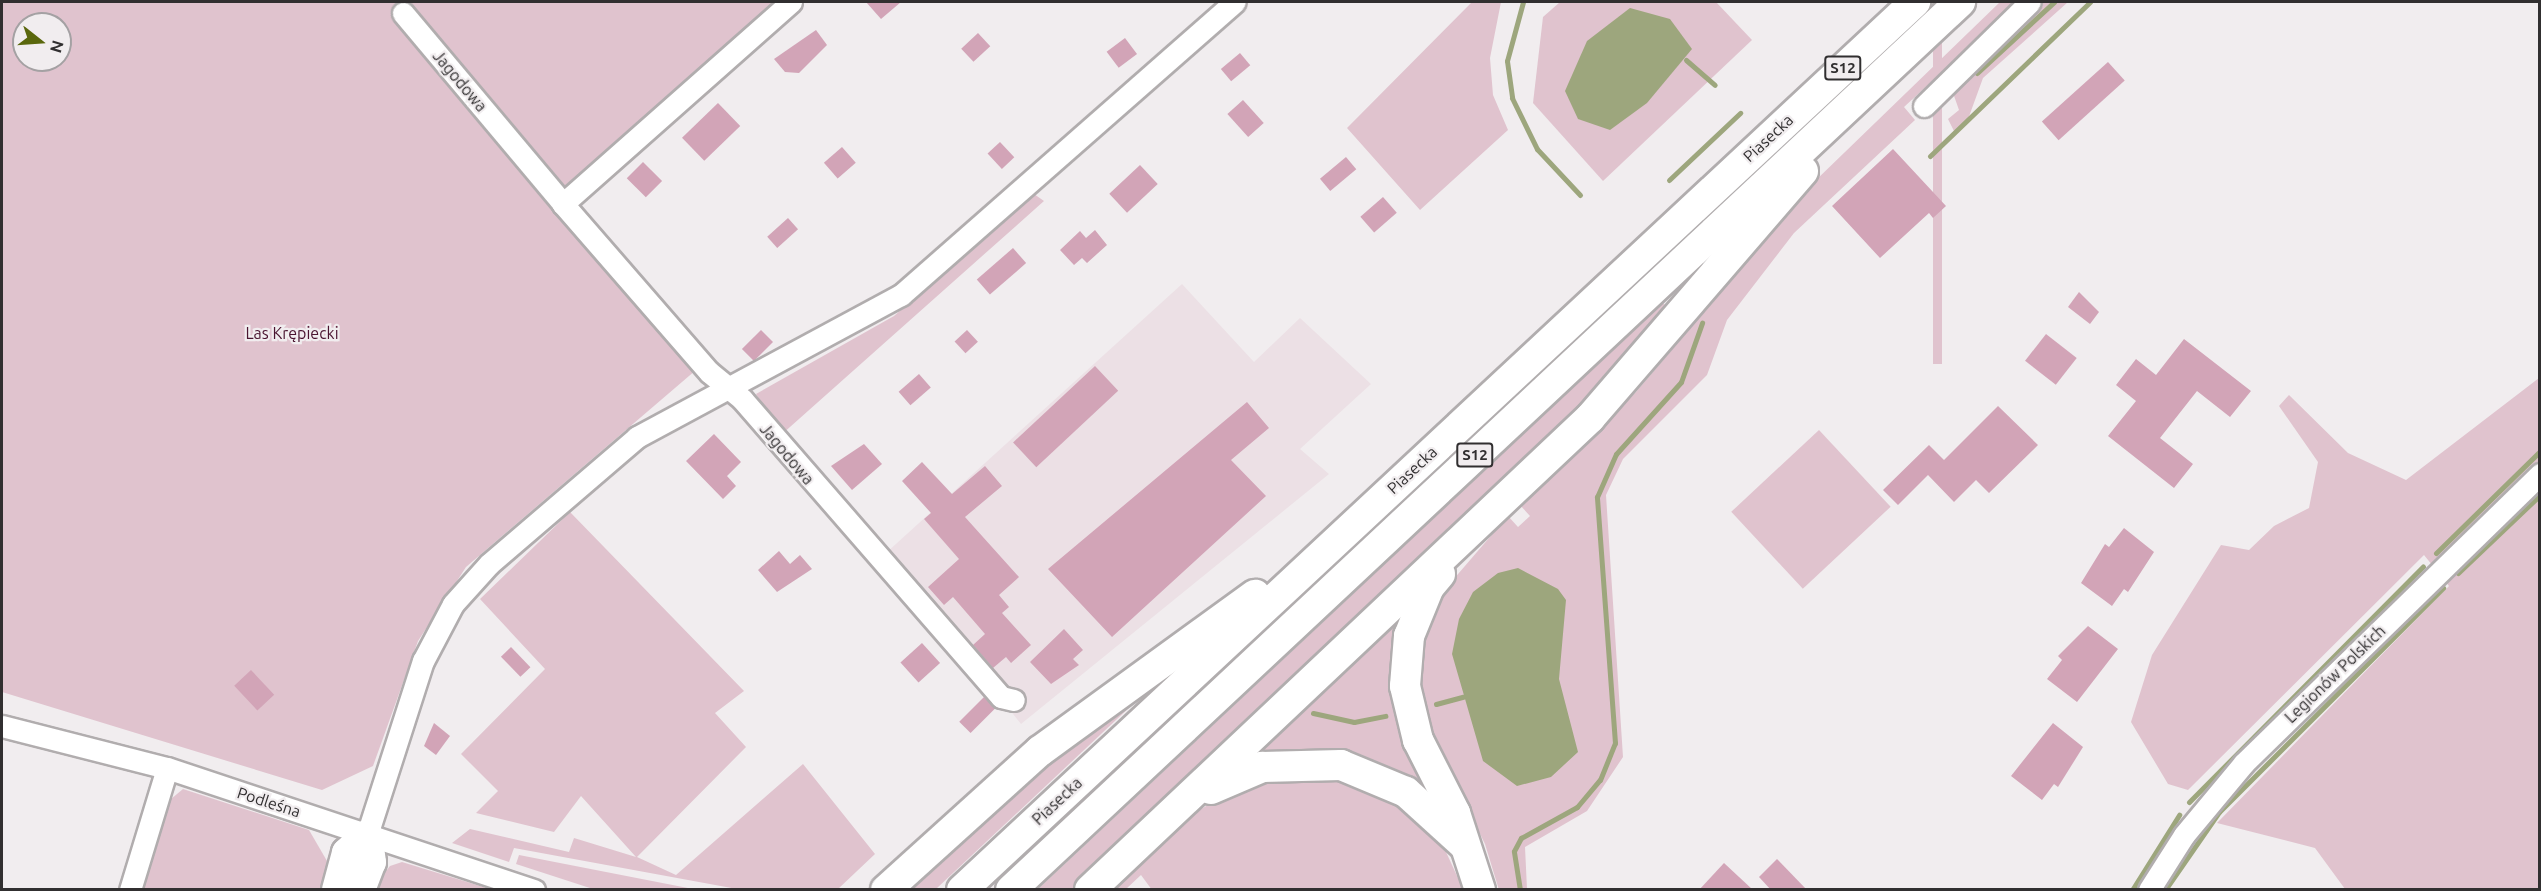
<!DOCTYPE html>
<meta charset="utf-8">
<style>
body{margin:0}
#map{position:relative;width:2541px;height:891px;overflow:hidden;background:#f1edef;font-family:Ubuntu,sans-serif}
div>[style]{position:absolute}
.built>*{inset:0;background:#ece0e5}
.green>*{inset:0;background:#e0c3ce;transform-origin:0 0}
.water>*{inset:0;background:#9da67d}
.stream>*{height:5px;margin:-2.5px;padding:0 2.5px;transform-origin:2.5px;border-radius:2.5px;background:#9da67d}
.building>*{inset:0;background:#d2a4b7;transform-origin:0 0}
.roads{filter:drop-shadow(2px 0 #b1adae) drop-shadow(-2px 0 #b1adae) drop-shadow(0 2px #b1adae) drop-shadow(0 -2px #b1adae)}
.minor>*{height:21px;margin:-10.5px;padding:0 10.5px;transform-origin:10.5px;border-radius:10.5px;background:#fff}
.highway>*{height:30px;margin:-15px;padding:0 15px;transform-origin:15px;border-radius:15px;background:#fff}
span{translate:-50% -50%;white-space:nowrap;text-align:center;line-height:1.15;-webkit-text-stroke:4.5px #f1edef;paint-order:stroke}
.shield-label span{padding:2px 4px;background:#f1edef;border:2px solid;border-radius:4px;-webkit-text-stroke-width:0}
.shield-label{font-size:15px;color:#312f30;font-weight:700}
.street-label{font-size:16px;color:#312f30}
.park-label{font-size:16px;color:#4a1430}
.frame{position:absolute;inset:0;border:3px solid #312f30;pointer-events:none}
.north{position:absolute;left:12px;top:12px;width:60px;height:60px;box-sizing:border-box;background:#f1edef;border:2px solid #a4a1a3;border-radius:50%;rotate:107deg;font-size:16px;font-weight:700;line-height:24px;text-align:center;color:#312f30}
.north::after{content:'';display:block;margin:auto;width:21px;height:27px;background:#5a670d;clip-path:polygon(50% 0,100% 100%,50% 72%,0 100%)}
</style>
<div id="map">
<div class="built">
<i style="clip-path:polygon(1182px 284px,1254px 362px,1300px 318px,1371px 384px,1300px 449px,1329px 474px,1021px 724px,886px 553px)"></i>
</div>
<div class="green">
<i style="clip-path:polygon(evenodd,2px 2px,784px 2px,552px 203px,696px 370px,466px 567px,418px 641px,373px 766px,322px 790px,2px 692px,2px 2px,24px 24px,60px 24px,60px 60px,24px 60px,24px 24px)"></i>
<i style="clip-path:polygon(1472px 2px,1501px 2px,1490px 58px,1493px 95px,1508px 130px,1420px 210px,1347px 128px)"></i>
<i style="clip-path:polygon(1560px 2px,1716px 2px,1752px 40px,1603px 181px,1533px 103px,1543px 17px)"></i>
<i style="left:1933px;top:2px;width:9px;height:362px"></i>
<i style="clip-path:polygon(2000px 2px,2017px 2px,1904px 107px,1915px 120px,1794px 233px,1727px 320px,1707px 375px,1623px 459px,1606px 495px,1623px 757px,1587px 811px,1525px 847px,1527px 889px,1499px 890px,1485px 844px,1428px 729px,1419px 693px,1421px 655px,1431px 619px,1452px 581px,1508px 516px,1518px 527px,1530px 516px,1520px 505px,1636px 392px,1814px 182px)"></i>
<i style="clip-path:polygon(2042px 2px,2068px 2px,1983px 78px,1967px 122px,1955px 133px,1948px 119px,1959px 110px,1953px 93px,1957px 81px)"></i>
<i style="clip-path:polygon(1034px 194px,1044px 201px,781px 435px,756px 394px,894px 316px)"></i>
<i style="left:1634px;top:279px;width:7px;height:897px;rotate:45deg"></i>
<i style="clip-path:polygon(1663px 303px,1670px 310px,1589px 399px,1400px 584px,1073px 889px,1037px 890px)"></i>
<i style="clip-path:polygon(2539px 378px,2539px 889px,2345px 889px,2315px 848px,2217px 823px,2449px 586px,2424px 555px,2188px 790px,2168px 784px,2131px 722px,2152px 655px,2221px 545px,2249px 550px,2274px 526px,2309px 508px,2318px 462px,2279px 406px,2289px 395px,2348px 453px,2406px 480px)"></i>
<i style="left:1819px;top:430px;width:105px;height:120px;rotate:47deg"></i>
<i style="clip-path:polygon(570px 512px,744px 691px,715px 713px,746px 747px,637px 857px,676px 875px,803px 764px,875px 854px,838px 889px,737px 889px,514px 848px,509px 862px,452px 843px,470px 829px,569px 852px,574px 838px,636px 857px,581px 796px,554px 832px,476px 813px,498px 791px,461px 754px,545px 669px,480px 599px)"></i>
<i style="clip-path:polygon(1400px 611px,1434px 799px,1390px 768px,1349px 753px,1313px 750px,1254px 755px)"></i>
<i style="clip-path:polygon(1149px 689px,936px 889px,903px 890px,1034px 771px)"></i>
<i style="clip-path:polygon(1328px 775px,1399px 800px,1441px 841px,1463px 889px,1152px 890px,1141px 875px,1126px 889px,1105px 890px,1181px 822px,1239px 785px)"></i>
<i style="clip-path:polygon(183px 789px,309px 830px,327px 861px,322px 889px,142px 890px,165px 804px)"></i>
<i style="clip-path:polygon(519px 855px,693px 889px,593px 889px,516px 864px)"></i>
<i style="clip-path:polygon(402px 862px,490px 889px,371px 890px,390px 866px)"></i>
</div>
<div class="water">
<i style="clip-path:polygon(1630px 8px,1670px 19px,1692px 49px,1647px 103px,1610px 130px,1578px 119px,1565px 91px,1587px 41px)"></i>
<i style="clip-path:polygon(1518px 568px,1558px 589px,1566px 600px,1559px 679px,1578px 752px,1551px 777px,1517px 786px,1483px 761px,1452px 654px,1459px 619px,1473px 592px,1498px 573px)"></i>
</div>
<div class="stream">
<i style="left:1523px;top:2px;width:61px;rotate:105.2deg"></i>
<i style="left:1507px;top:61px;width:37px;rotate:82deg"></i>
<i style="left:1512px;top:98px;width:57px;rotate:63.9deg"></i>
<i style="left:1537px;top:149px;width:63px;rotate:46.9deg"></i>
<i style="left:1686px;top:60px;width:38px;rotate:41deg"></i>
<i style="left:1977px;top:73px;width:105px;rotate:-42.7deg"></i>
<i style="left:1930px;top:156px;width:222px;rotate:-43.9deg"></i>
<i style="left:1669px;top:180px;width:98px;rotate:-43.3deg"></i>
<i style="left:2436px;top:553px;width:146px;rotate:-44.4deg"></i>
<i style="left:2458px;top:573px;width:113px;rotate:-43.6deg"></i>
<i style="left:1436px;top:704px;width:28px;rotate:-15deg"></i>
<i style="left:1313px;top:713px;width:42px;rotate:12.4deg"></i>
<i style="left:1354px;top:722px;width:32px;rotate:-11deg"></i>
<i style="left:2189px;top:802px;width:332px;rotate:-45.2deg"></i>
<i style="left:1520px;top:890px;width:39px;rotate:-99deg"></i>
<i style="left:1514px;top:851px;width:15px;rotate:-62deg"></i>
<i style="left:1521px;top:838px;width:64px;rotate:-29deg"></i>
<i style="left:1577px;top:807px;width:35px;rotate:-50deg"></i>
<i style="left:1600px;top:780px;width:40px;rotate:-68deg"></i>
<i style="left:1615px;top:743px;width:247px;rotate:-94.2deg"></i>
<i style="left:1597px;top:497px;width:47px;rotate:-66.2deg"></i>
<i style="left:1616px;top:454px;width:97px;rotate:-47.9deg"></i>
<i style="left:1681px;top:382px;width:63px;rotate:-70.4deg"></i>
<i style="left:2132px;top:890px;width:89px;rotate:-57.9deg"></i>
<i style="left:2165px;top:890px;width:95px;rotate:-55.3deg"></i>
<i style="left:2219px;top:812px;width:317px;rotate:-45deg"></i>
</div>
<div class="building">
<i style="clip-path:polygon(866px 2px,901px 2px,881px 19px)"></i>
<i style="clip-path:polygon(816px 30px,827px 45px,799px 73px,785px 72px,774px 59px)"></i>
<i style="left:978px;top:33px;width:18px;height:23px;rotate:47deg"></i>
<i style="left:1125px;top:38px;width:20px;height:23px;rotate:53deg"></i>
<i style="left:1240px;top:53px;width:16px;height:25px;rotate:50deg"></i>
<i style="left:2108px;top:62px;width:25px;height:89px;rotate:48deg"></i>
<i style="left:1243px;top:100px;width:31px;height:21px;rotate:48deg"></i>
<i style="left:718px;top:103px;width:32px;height:50px;rotate:46deg"></i>
<i style="left:1000px;top:142px;width:21px;height:17px;rotate:47deg"></i>
<i style="left:842px;top:147px;width:21px;height:24px;rotate:49deg"></i>
<i style="clip-path:polygon(1893px 149px,1946px 206px,1933px 218px,1929px 213px,1880px 258px,1832px 206px)"></i>
<i style="left:1346px;top:157px;width:16px;height:34px;rotate:50deg"></i>
<i style="left:643px;top:162px;width:27px;height:23px;rotate:45deg"></i>
<i style="left:1140px;top:165px;width:26px;height:42px;rotate:47deg"></i>
<i style="left:1383px;top:197px;width:21px;height:30px;rotate:49deg"></i>
<i style="left:788px;top:218px;width:15px;height:28px;rotate:48deg"></i>
<i style="clip-path:polygon(1095px 230px,1107px 245px,1087px 263px,1082px 258px,1074px 265px,1060px 250px,1080px 231px,1086px 238px)"></i>
<i style="left:1013px;top:248px;width:20px;height:48px;rotate:49deg"></i>
<i style="clip-path:polygon(2079px 292px,2099px 312px,2090px 324px,2068px 307px)"></i>
<i style="left:761px;top:330px;width:17px;height:27px;rotate:45deg"></i>
<i style="left:967px;top:330px;width:16px;height:17px;rotate:47deg"></i>
<i style="left:2046px;top:334px;width:39px;height:34px;rotate:38deg"></i>
<i style="clip-path:polygon(2184px 339px,2251px 391px,2230px 417px,2197px 391px,2160px 438px,2193px 464px,2174px 488px,2108px 436px,2136px 401px,2116px 385px,2136px 359px,2156px 375px)"></i>
<i style="left:1095px;top:366px;width:34px;height:112px;rotate:47deg"></i>
<i style="left:919px;top:374px;width:18px;height:27px;rotate:49deg"></i>
<i style="clip-path:polygon(1247px 402px,1269px 428px,1231px 460px,1266px 496px,1112px 637px,1048px 569px)"></i>
<i style="clip-path:polygon(1998px 406px,2038px 445px,1989px 493px,1976px 480px,1954px 502px,1928px 475px,1898px 505px,1883px 490px,1929px 445px,1944px 460px)"></i>
<i style="clip-path:polygon(714px 434px,741px 462px,727px 476px,736px 486px,723px 499px,686px 461px)"></i>
<i style="clip-path:polygon(864px 444px,882px 464px,852px 490px,831px 466px)"></i>
<i style="clip-path:polygon(922px 462px,952px 494px,985px 466px,1002px 486px,965px 517px,1019px 577px,999px 595px,1009px 607px,1002px 613px,1031px 645px,1011px 663px,1006px 657px,993px 668px,973px 645px,985px 634px,953px 597px,944px 605px,928px 587px,959px 559px,924px 519px,931px 513px,902px 481px)"></i>
<i style="clip-path:polygon(2124px 528px,2154px 552px,2128px 592px,2124px 589px,2112px 606px,2081px 583px,2105px 544px,2109px 547px)"></i>
<i style="clip-path:polygon(779px 551px,790px 564px,800px 555px,812px 569px,777px 592px,758px 570px)"></i>
<i style="clip-path:polygon(2088px 626px,2118px 649px,2077px 702px,2047px 679px,2062px 660px,2058px 656px)"></i>
<i style="clip-path:polygon(1064px 629px,1083px 650px,1073px 659px,1079px 665px,1051px 684px,1030px 662px)"></i>
<i style="left:922px;top:643px;width:27px;height:29px;rotate:48deg"></i>
<i style="left:511px;top:647px;width:28px;height:14px;rotate:46deg"></i>
<i style="left:251px;top:670px;width:34px;height:23px;rotate:47deg"></i>
<i style="left:984px;top:697px;width:16px;height:35px;rotate:45deg"></i>
<i style="clip-path:polygon(434px 723px,450px 736px,436px 755px,424px 746px)"></i>
<i style="clip-path:polygon(2053px 723px,2083px 747px,2058px 787px,2054px 784px,2042px 800px,2011px 776px)"></i>
<i style="clip-path:polygon(1777px 859px,1807px 890px,1771px 890px,1759px 877px)"></i>
<i style="clip-path:polygon(1724px 863px,1753px 890px,1699px 890px)"></i>
</div>
<div class="roads">
<div class="minor">
<i style="left:791px;top:2px;width:305px;rotate:138.5deg"></i>
<i style="left:563px;top:204px;width:223px;rotate:49deg"></i>
<i style="left:709px;top:372px;width:43px;rotate:39.3deg"></i>
<i style="left:742px;top:399px;width:395px;rotate:49deg"></i>
<i style="left:1001px;top:697px;width:13px;rotate:13deg"></i>
<i style="left:403px;top:13px;width:249px;rotate:50deg"></i>
<i style="left:1924px;top:106px;width:148px;rotate:-44.5deg"></i>
<i style="left:2px;top:726px;width:170px;rotate:14.3deg"></i>
<i style="left:167px;top:768px;width:387px;rotate:18.4deg"></i>
<i style="left:367px;top:835px;width:183px;rotate:-72.2deg"></i>
<i style="left:423px;top:661px;width:64px;rotate:-62.2deg"></i>
<i style="left:453px;top:604px;width:54px;rotate:-48deg"></i>
<i style="left:489px;top:564px;width:195px;rotate:-40.6deg"></i>
<i style="left:637px;top:437px;width:300px;rotate:-28.3deg"></i>
<i style="left:901px;top:295px;width:444px;rotate:-41.3deg"></i>
<i style="left:130px;top:890px;width:127px;rotate:-73.1deg"></i>
<i style="left:2149px;top:890px;width:65px;rotate:-57.5deg"></i>
<i style="left:2184px;top:835px;width:94px;rotate:-50.2deg"></i>
<i style="left:2244px;top:763px;width:414px;rotate:-44.3deg"></i>
</div>
<div class="highway">
<i style="left:1440px;top:574px;width:17px;rotate:130deg"></i>
<i style="left:1429px;top:587px;width:53px;rotate:112.2deg"></i>
<i style="left:1409px;top:636px;width:50px;rotate:94.6deg"></i>
<i style="left:1405px;top:686px;width:56px;rotate:76.5deg"></i>
<i style="left:1418px;top:740px;width:82px;rotate:63.1deg"></i>
<i style="left:1455px;top:813px;width:81px;rotate:72deg"></i>
<i style="left:1211px;top:789px;width:56px;rotate:-23.3deg"></i>
<i style="left:1262px;top:767px;width:79px;rotate:-1.5deg"></i>
<i style="left:1341px;top:765px;width:70px;rotate:22.6deg"></i>
<i style="left:1406px;top:792px;width:76px;rotate:42.3deg"></i>
<i style="left:337px;top:890px;width:38px;rotate:-75deg"></i>
<i style="left:347px;top:853px;width:27px;rotate:-42deg"></i>
<i style="left:360px;top:890px;width:30px;rotate:-69deg"></i>
<i style="left:371px;top:862px;width:27px;rotate:-98deg"></i>
<i style="left:886px;top:890px;width:207px;rotate:-42.1deg"></i>
<i style="left:1040px;top:751px;width:266px;rotate:-36deg"></i>
<i style="left:962px;top:890px;width:1303px;rotate:-42.98deg"></i>
<i style="left:1011px;top:890px;width:1300px;rotate:-43.1deg"></i>
<i style="left:1090px;top:890px;width:688px;rotate:-43.35deg"></i>
<i style="left:1590px;top:418px;width:326px;rotate:-49.2deg"></i>
</div>
</div>
<div class="shield-label">
<span style="left:1843px;top:68px">S12</span>
<span style="left:1475px;top:455px">S12</span>
</div>
<div class="street-label">
<span style="left:460px;top:81px;rotate:50deg">Jagodowa</span>
<span style="left:1768px;top:138px;rotate:-43deg">Piasecka</span>
<span style="left:787px;top:454px;rotate:50deg">Jagodowa</span>
<span style="left:1412px;top:470px;rotate:-43deg">Piasecka</span>
<span style="left:2335px;top:674px;rotate:-44deg">Legionów Polskich</span>
<span style="left:1057px;top:801px;rotate:-43deg">Piasecka</span>
<span style="left:269px;top:802px;rotate:18deg">Podleśna</span>
</div>
<div class="park-label">
<span style="left:292px;top:333px">Las Krępiecki</span>
</div>
<div class="frame"></div>
<div class="north">N</div>
</div>
